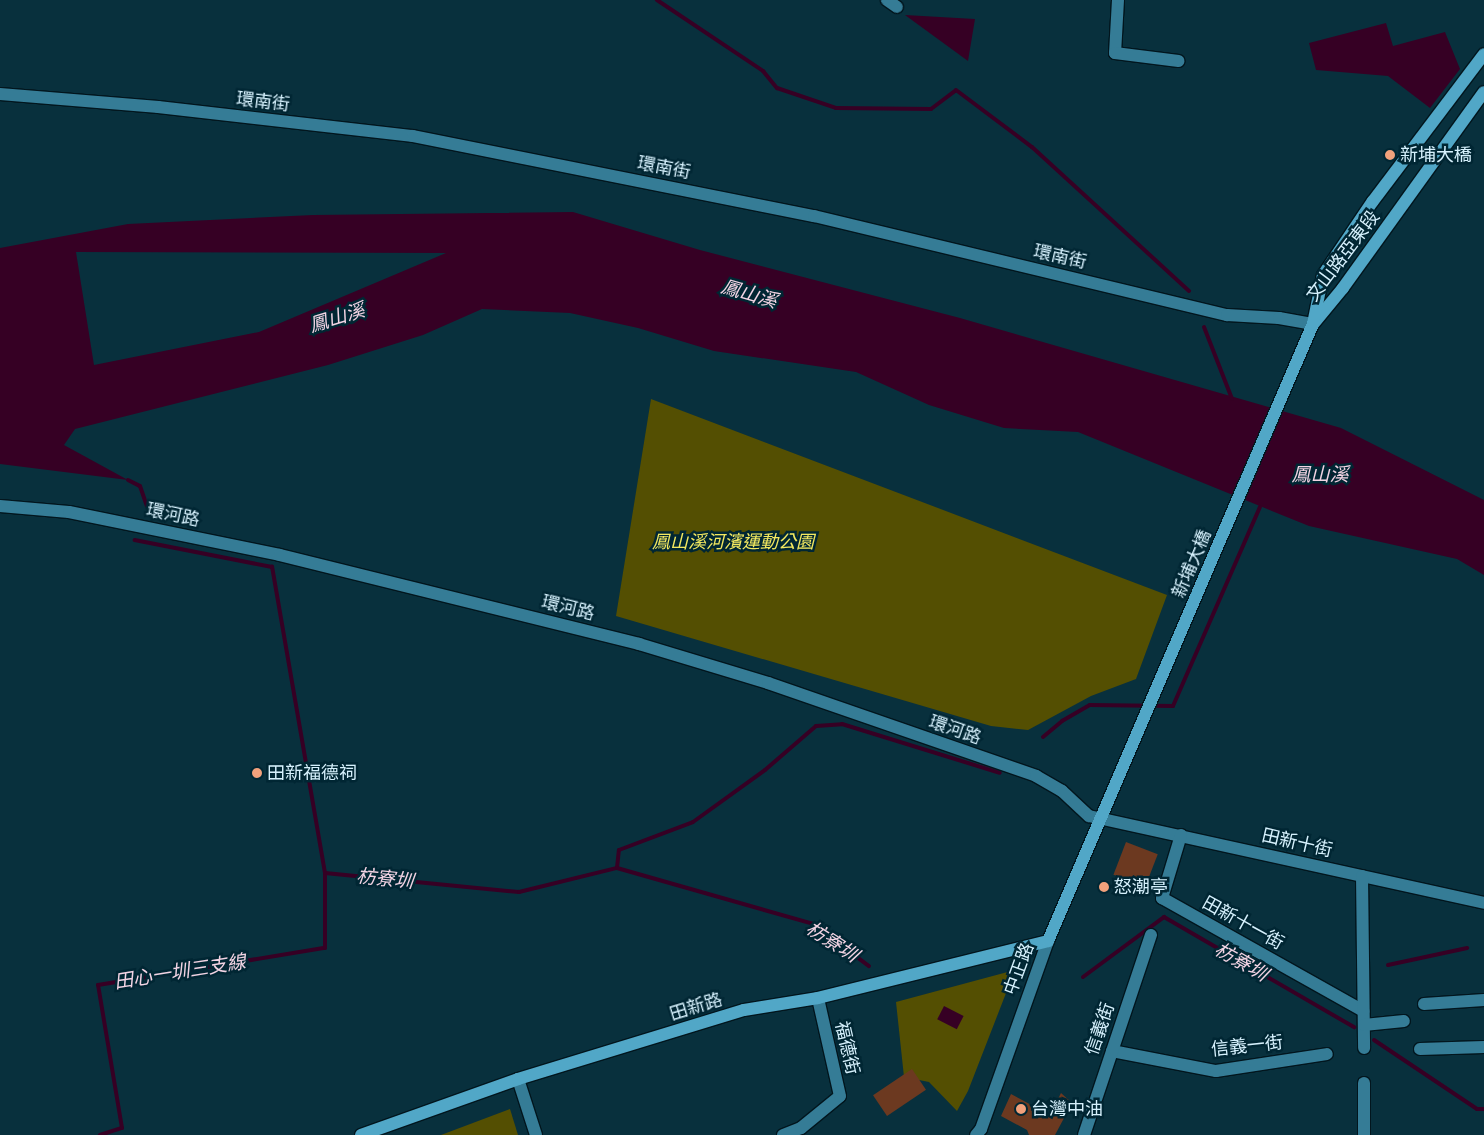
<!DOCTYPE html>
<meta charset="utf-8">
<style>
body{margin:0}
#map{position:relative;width:1484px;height:1135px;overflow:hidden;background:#08303d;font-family:"Roboto Serif","Noto Sans TC",serif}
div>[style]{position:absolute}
.green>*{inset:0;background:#544f02}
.water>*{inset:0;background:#360024;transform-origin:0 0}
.stream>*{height:4px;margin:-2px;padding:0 2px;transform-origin:2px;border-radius:2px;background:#360024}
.building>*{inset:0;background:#6c3920;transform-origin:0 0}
.round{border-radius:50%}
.roads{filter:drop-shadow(1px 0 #02161e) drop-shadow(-1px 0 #02161e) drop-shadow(0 1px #02161e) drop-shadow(0 -1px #02161e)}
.minor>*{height:12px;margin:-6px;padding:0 6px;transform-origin:6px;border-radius:6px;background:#357c96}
.major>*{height:12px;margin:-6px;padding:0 6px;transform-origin:6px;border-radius:6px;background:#51a7c7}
.dots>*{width:14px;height:14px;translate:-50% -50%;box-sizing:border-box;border:2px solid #002633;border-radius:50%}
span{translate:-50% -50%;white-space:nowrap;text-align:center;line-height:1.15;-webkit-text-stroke:5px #002633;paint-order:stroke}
.street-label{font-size:18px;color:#d6f1fd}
.poi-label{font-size:18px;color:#d6f1fd}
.left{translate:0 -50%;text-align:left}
.park-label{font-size:18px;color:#f3e960;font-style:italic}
.water-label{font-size:19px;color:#f2d4e4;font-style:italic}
</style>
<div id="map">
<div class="green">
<i style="clip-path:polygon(651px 399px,1167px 595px,1136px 679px,1091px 696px,1028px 730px,991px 726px,616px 616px)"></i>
<i style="clip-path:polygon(1015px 970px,968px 1091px,957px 1111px,929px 1082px,904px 1077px,896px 1002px)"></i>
<i style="clip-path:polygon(510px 1109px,518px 1135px,441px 1135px)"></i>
</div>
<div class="water">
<i style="clip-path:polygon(905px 15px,975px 19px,968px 61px)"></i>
<i style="clip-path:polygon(1386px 23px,1393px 46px,1445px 32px,1460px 69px,1430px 108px,1388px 76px,1316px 70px,1309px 43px)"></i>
<i style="clip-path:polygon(evenodd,573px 212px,700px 250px,960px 318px,1341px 428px,1484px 500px,1484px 575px,1457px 559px,1309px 526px,1078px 432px,1004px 428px,929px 405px,856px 372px,714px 351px,638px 328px,570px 313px,482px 309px,423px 335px,328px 365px,75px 429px,64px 445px,128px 480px,0 464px,0 248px,128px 224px,313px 215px,573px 212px,76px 252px,446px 253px,259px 332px,94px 365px,76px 252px)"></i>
<i style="left:944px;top:1006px;width:22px;height:15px;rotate:27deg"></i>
</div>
<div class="stream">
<i style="left:657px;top:0;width:128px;rotate:33.8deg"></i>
<i style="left:763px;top:71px;width:22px;rotate:51deg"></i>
<i style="left:777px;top:88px;width:62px;rotate:18.7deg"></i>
<i style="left:836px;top:108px;width:95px;rotate:0.6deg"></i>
<i style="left:931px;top:109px;width:31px;rotate:-37deg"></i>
<i style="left:956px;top:90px;width:95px;rotate:36.9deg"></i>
<i style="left:1032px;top:147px;width:213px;rotate:42.5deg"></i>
<i style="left:1204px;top:327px;width:77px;rotate:68.7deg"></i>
<i style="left:128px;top:480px;width:13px;rotate:27deg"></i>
<i style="left:140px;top:486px;width:21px;rotate:71deg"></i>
<i style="left:1043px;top:737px;width:25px;rotate:-40deg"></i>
<i style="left:1062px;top:721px;width:32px;rotate:-30deg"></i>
<i style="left:1090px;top:705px;width:83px;rotate:0.7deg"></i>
<i style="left:1173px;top:706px;width:217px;rotate:-66.4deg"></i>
<i style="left:617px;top:868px;width:18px;rotate:-84deg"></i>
<i style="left:619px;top:850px;width:79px;rotate:-20.7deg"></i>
<i style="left:693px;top:822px;width:89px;rotate:-35.8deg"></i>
<i style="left:765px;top:770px;width:67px;rotate:-40.8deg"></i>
<i style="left:816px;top:726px;width:26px;rotate:-4deg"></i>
<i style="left:842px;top:724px;width:165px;rotate:17.2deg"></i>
<i style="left:325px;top:873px;width:195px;rotate:5.6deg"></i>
<i style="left:519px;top:892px;width:101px;rotate:-13.8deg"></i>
<i style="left:617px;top:868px;width:204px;rotate:15.9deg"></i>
<i style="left:813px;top:924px;width:70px;rotate:36.9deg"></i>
<i style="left:1388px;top:965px;width:81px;rotate:-12.1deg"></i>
<i style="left:1083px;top:977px;width:101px;rotate:-36.5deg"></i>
<i style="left:1164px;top:917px;width:220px;rotate:30.1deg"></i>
<i style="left:1374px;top:1040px;width:124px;rotate:33.8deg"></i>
<i style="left:1477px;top:1109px;width:7px"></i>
<i style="left:100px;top:1135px;width:23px;rotate:-18deg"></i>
<i style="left:122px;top:1128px;width:145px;rotate:-99.5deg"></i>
<i style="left:98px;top:985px;width:230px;rotate:-9.3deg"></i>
<i style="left:325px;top:948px;width:75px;rotate:-90deg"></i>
<i style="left:325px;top:873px;width:311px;rotate:-99.8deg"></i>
<i style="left:272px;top:567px;width:140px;rotate:-168.9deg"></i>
</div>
<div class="building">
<i style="left:1126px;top:842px;width:34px;height:35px;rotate:21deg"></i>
<i class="round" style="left:1099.5px;top:882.5px;width:9px;height:9px"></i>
<i style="left:912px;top:1069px;width:25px;height:47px;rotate:56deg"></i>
<i style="clip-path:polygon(1061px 1093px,1072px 1103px,1055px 1135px,1029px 1135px,1027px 1130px,1001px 1116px,1011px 1094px,1050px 1115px)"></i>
</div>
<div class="roads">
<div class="minor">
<i style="left:887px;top:0;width:12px;rotate:35deg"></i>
<i style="left:1118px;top:0;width:53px;rotate:93.2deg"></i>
<i style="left:1115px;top:53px;width:64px;rotate:7.2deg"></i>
<i style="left:0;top:94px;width:159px;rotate:4.7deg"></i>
<i style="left:158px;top:107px;width:257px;rotate:6.5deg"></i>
<i style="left:413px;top:136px;width:409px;rotate:11.3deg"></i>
<i style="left:814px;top:216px;width:425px;rotate:13.5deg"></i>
<i style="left:1227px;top:315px;width:52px;rotate:3.3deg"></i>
<i style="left:1279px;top:318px;width:35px;rotate:10deg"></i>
<i style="left:0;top:506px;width:69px;rotate:5deg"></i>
<i style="left:69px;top:512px;width:215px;rotate:11.5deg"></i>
<i style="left:280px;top:555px;width:370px;rotate:13.9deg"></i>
<i style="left:639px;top:644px;width:135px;rotate:16.8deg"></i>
<i style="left:768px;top:683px;width:284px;rotate:19.1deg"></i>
<i style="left:1036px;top:776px;width:30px;rotate:30deg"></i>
<i style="left:1062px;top:791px;width:37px;rotate:43deg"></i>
<i style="left:1089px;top:816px;width:404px;rotate:12.4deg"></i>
<i style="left:1181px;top:835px;width:66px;rotate:106.8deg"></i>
<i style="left:1162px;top:898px;width:231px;rotate:29.3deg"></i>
<i style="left:1362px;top:876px;width:172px;rotate:89.3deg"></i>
<i style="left:1424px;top:1004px;width:60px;rotate:-3.8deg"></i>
<i style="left:1364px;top:1025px;width:40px;rotate:-5.7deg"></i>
<i style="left:1420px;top:1049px;width:64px;rotate:-1.8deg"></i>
<i style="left:1112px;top:1051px;width:106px;rotate:10.9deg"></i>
<i style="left:1216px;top:1071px;width:112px;rotate:-8.7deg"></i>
<i style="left:518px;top:1079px;width:59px;rotate:72.2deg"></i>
<i style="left:1364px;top:1083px;width:52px;rotate:90deg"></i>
<i style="left:783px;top:1135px;width:19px;rotate:-21deg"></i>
<i style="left:801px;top:1128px;width:50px;rotate:-39.4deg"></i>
<i style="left:840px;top:1096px;width:100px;rotate:-102.7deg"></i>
<i style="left:976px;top:1135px;width:8px;rotate:-50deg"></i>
<i style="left:981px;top:1129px;width:200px;rotate:-70.4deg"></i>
<i style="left:1084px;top:1135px;width:211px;rotate:-71.5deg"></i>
</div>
<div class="major">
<i style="left:1315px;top:322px;width:44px;rotate:-50.5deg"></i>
<i style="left:1343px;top:288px;width:241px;rotate:-54.3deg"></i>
<i style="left:361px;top:1135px;width:167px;rotate:-19.6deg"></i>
<i style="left:518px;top:1079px;width:236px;rotate:-17deg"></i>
<i style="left:744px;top:1010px;width:75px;rotate:-9.2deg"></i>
<i style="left:818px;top:998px;width:237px;rotate:-13.9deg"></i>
<i style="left:1048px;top:941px;width:672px;rotate:-66.76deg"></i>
<i style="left:1313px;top:324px;width:50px;rotate:-78.5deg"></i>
<i style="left:1323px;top:275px;width:89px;rotate:-56deg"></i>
<i style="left:1373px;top:201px;width:184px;rotate:-52.9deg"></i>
</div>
</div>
<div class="dots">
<i style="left:1390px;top:155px;background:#f1a17c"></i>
<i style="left:257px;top:773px;background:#f1a17c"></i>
<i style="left:1104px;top:887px;background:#f1a17c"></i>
<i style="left:1021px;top:1109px;background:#f1a17c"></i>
</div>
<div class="street-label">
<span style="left:263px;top:102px;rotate:7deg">環南街</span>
<span style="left:664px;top:168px;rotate:11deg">環南街</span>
<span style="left:1343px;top:256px;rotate:-53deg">文山路亞東段</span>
<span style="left:1060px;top:257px;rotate:13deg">環南街</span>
<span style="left:173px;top:515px;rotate:12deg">環河路</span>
<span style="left:1192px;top:564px;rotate:-67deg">新埔大橋</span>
<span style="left:568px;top:608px;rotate:14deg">環河路</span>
<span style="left:955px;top:730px;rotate:19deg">環河路</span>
<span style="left:1297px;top:843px;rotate:13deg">田新十街</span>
<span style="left:1243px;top:923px;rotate:29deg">田新十一街</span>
<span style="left:1019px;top:969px;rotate:-70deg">中正路</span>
<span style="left:696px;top:1007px;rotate:-17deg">田新路</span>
<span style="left:1100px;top:1029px;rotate:-71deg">信義街</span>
<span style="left:1247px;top:1046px;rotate:-6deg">信義一街</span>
<span style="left:847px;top:1048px;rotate:77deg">福德街</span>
</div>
<div class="poi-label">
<span class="left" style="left:1400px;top:155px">新埔大橋</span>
<span class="left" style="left:267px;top:773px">田新福德祠</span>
<span class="left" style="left:1114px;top:887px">怒潮亭</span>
<span class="left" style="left:1031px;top:1109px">台灣中油</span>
</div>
<div class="park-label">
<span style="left:733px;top:542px">鳳山溪河濱運動公園</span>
</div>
<div class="water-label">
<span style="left:749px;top:294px;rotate:16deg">鳳山溪</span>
<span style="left:337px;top:318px;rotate:-17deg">鳳山溪</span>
<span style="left:1320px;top:475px">鳳山溪</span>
<span style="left:385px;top:879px;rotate:6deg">枋寮圳</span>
<span style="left:832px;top:942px;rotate:33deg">枋寮圳</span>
<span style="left:1241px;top:962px;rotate:30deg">枋寮圳</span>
<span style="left:180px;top:972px;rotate:-9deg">田心一圳三支線</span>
</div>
</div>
